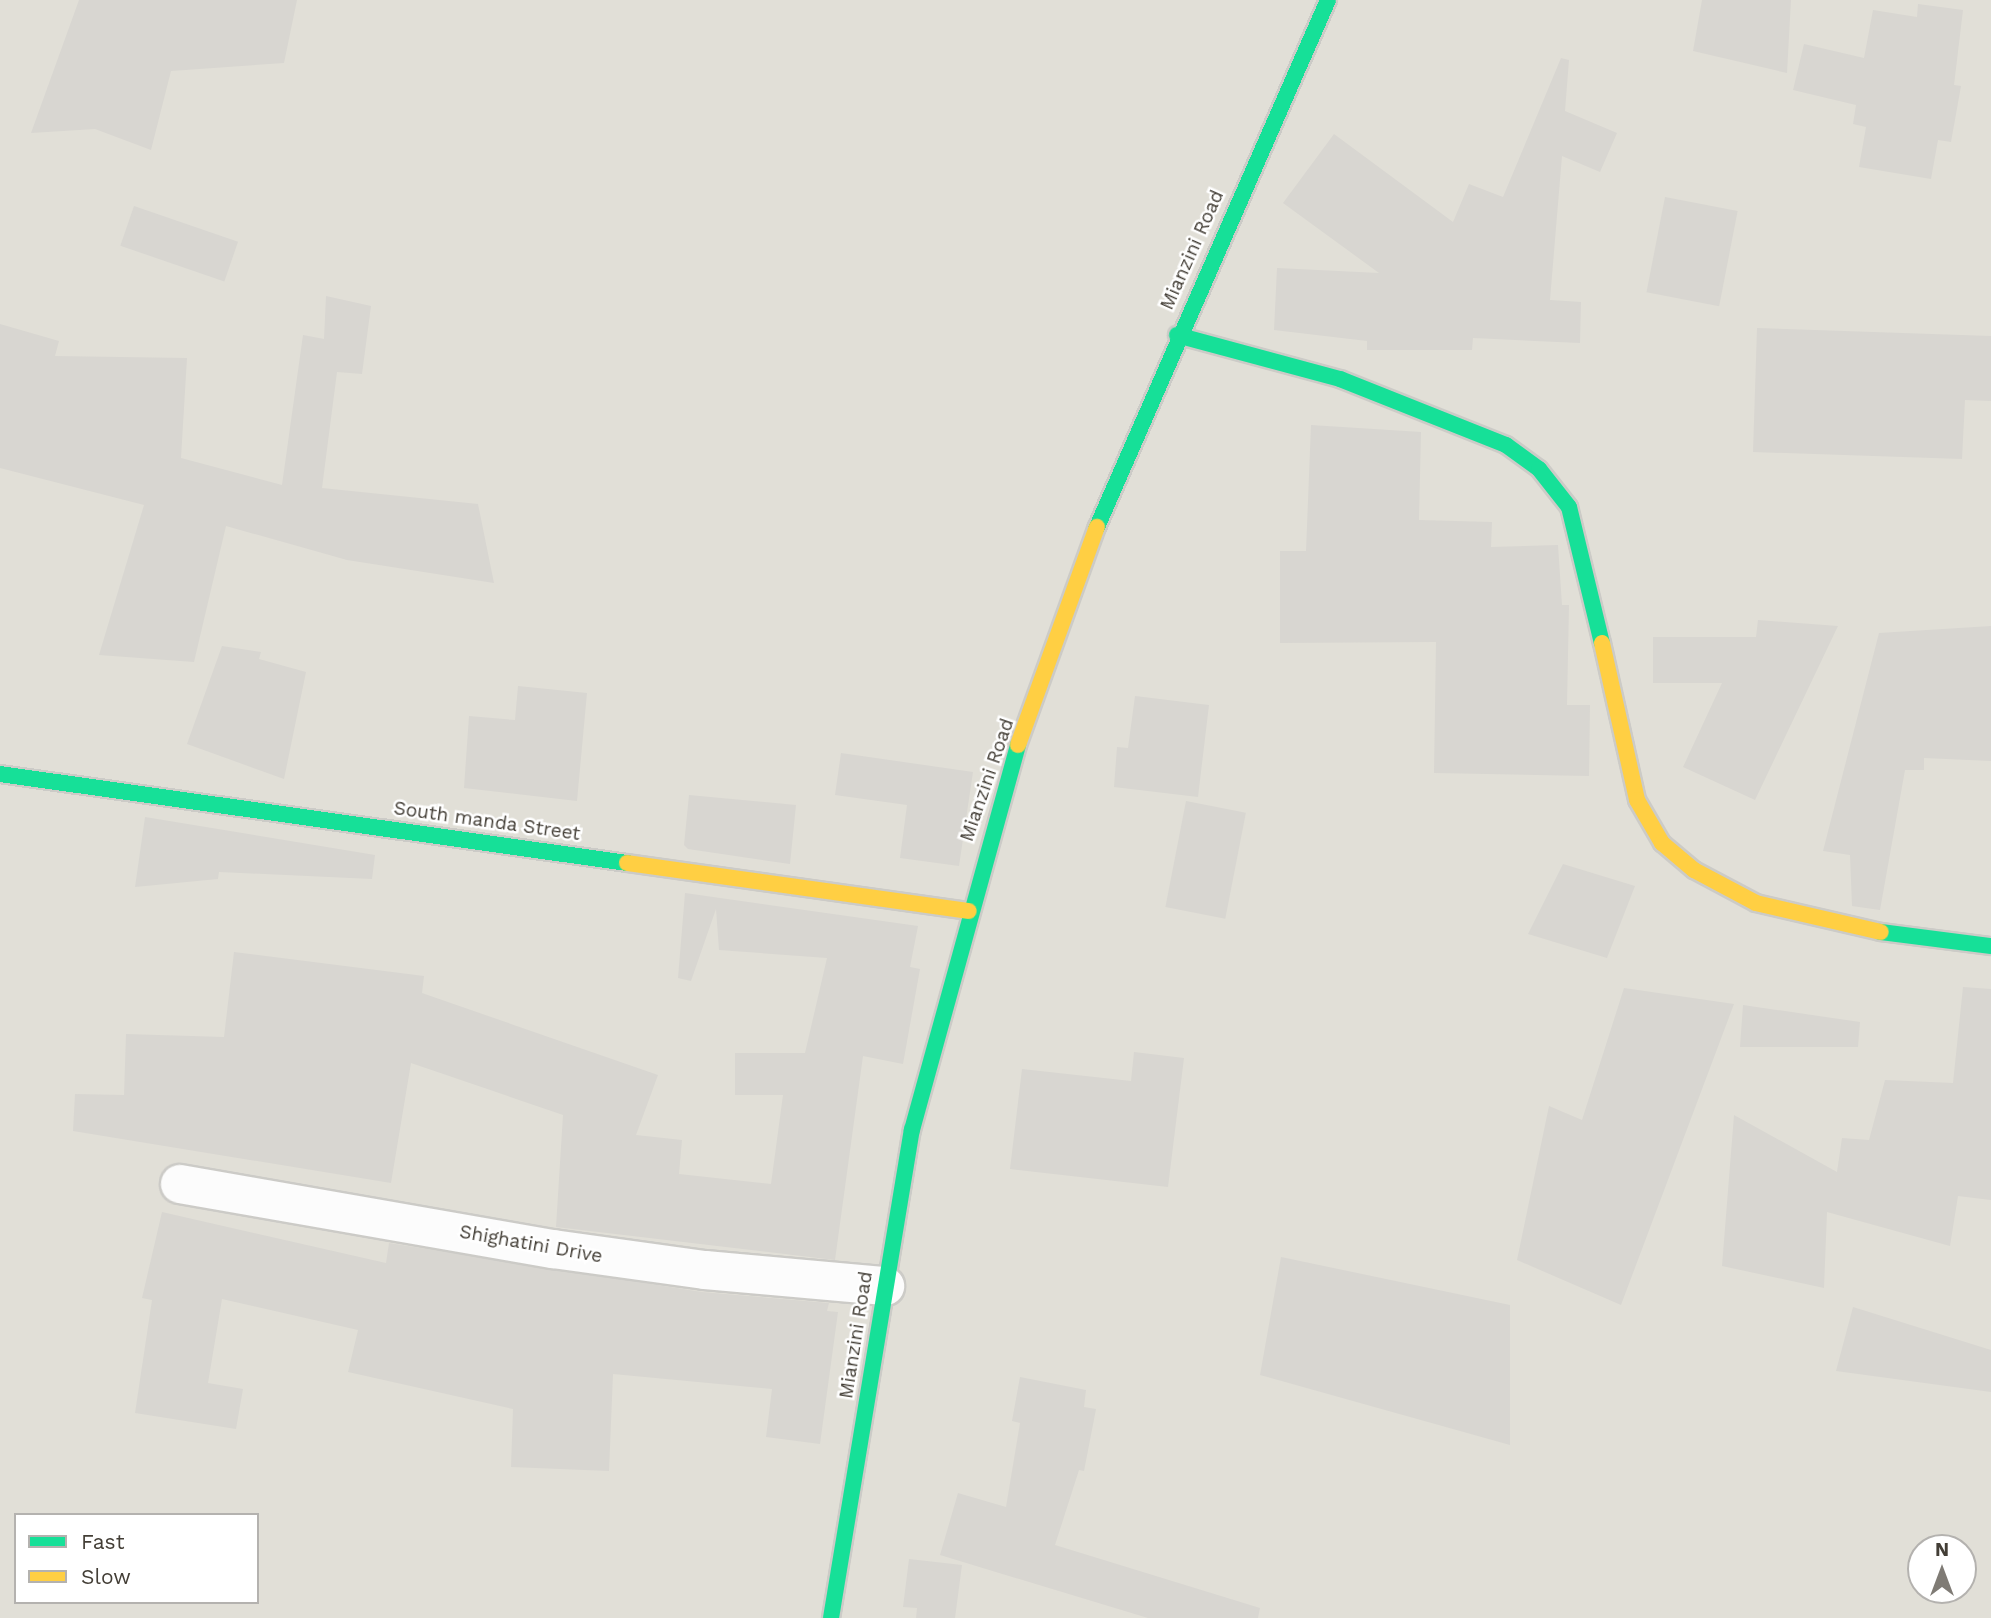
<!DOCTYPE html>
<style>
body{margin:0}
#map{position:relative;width:1991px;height:1618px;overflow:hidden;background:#eeede9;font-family:"Work Sans",sans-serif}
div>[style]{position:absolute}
.residential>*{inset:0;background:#e1dfd7}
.building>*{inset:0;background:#d8d6d1;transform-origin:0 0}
.roads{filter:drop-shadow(2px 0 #cccbc7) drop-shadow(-2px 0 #cccbc7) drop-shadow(0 2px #cccbc7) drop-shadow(0 -2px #cccbc7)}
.street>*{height:38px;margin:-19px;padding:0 19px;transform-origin:19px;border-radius:19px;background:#fcfcfc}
.fast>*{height:16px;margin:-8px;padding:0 8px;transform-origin:8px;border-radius:8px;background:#16e098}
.slow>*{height:16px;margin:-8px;padding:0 8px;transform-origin:8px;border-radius:8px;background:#ffcf43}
span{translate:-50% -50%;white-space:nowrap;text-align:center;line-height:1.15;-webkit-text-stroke:5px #fff;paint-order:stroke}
.street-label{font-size:19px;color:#433e36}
.legend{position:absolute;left:14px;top:1513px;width:245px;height:91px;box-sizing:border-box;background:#fff;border:2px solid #b4b2af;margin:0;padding:9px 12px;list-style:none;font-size:21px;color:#433e36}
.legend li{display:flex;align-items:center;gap:14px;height:35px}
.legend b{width:35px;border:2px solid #b4b2af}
.north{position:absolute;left:1907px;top:1534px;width:70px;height:70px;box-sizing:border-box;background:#fff;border:2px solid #b4b2af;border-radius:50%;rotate:0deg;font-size:19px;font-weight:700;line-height:28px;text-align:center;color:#433e36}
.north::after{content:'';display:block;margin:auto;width:24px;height:32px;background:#7f7b75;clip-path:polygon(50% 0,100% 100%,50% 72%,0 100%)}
</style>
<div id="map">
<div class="residential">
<i style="clip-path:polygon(evenodd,0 0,1991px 0,1991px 1618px,0 1618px,0 0,16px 1515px,257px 1515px,257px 1602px,16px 1602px,16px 1515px,0 0,1921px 1548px,1963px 1548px,1963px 1590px,1921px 1590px,1921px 1548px)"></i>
</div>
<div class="building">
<i style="clip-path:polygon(79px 0,297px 0,284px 63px,171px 71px,151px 150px,95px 129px,31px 133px)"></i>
<i style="clip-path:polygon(1702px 0,1791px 0,1787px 73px,1693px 51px)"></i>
<i style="clip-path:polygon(1918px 4px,1963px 10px,1954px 85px,1961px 86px,1951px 142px,1938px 140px,1931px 179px,1859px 167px,1866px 127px,1853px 124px,1856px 105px,1793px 90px,1804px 44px,1864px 58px,1873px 10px,1917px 17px)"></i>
<i style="clip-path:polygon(1561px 58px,1569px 60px,1565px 111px,1617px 133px,1600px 172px,1562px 156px,1550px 300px,1581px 302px,1580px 343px,1473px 338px,1472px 350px,1367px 350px,1367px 341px,1274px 330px,1277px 268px,1379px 273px,1283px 203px,1334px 134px,1453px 222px,1469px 184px,1503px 197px)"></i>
<i style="left:1665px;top:197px;width:74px;height:97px;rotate:11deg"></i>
<i style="left:134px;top:206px;width:110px;height:42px;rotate:19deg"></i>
<i style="clip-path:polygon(326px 296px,371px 306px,362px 374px,337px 372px,322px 488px,478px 504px,494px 583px,347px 560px,226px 526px,194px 662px,99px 655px,144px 505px,0 468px,0 324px,59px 341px,55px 356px,187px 358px,181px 458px,282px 485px,303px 335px,324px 339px)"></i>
<i style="clip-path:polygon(1757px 328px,1991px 336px,1991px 401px,1965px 400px,1962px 459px,1753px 452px)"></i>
<i style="clip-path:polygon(1311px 425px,1421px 432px,1419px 520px,1492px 522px,1491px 547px,1558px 545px,1562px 605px,1569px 605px,1567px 705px,1590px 705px,1589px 776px,1434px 773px,1436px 642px,1280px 643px,1280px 551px,1306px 551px)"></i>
<i style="clip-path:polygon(1758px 620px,1838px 626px,1755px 800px,1683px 767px,1722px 683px,1653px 683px,1653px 637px,1756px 637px)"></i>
<i style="clip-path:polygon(1991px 626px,1991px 761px,1924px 758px,1924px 770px,1905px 770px,1880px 910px,1852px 906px,1850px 855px,1823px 851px,1879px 633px)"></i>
<i style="clip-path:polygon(222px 646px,261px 652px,259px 659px,306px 672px,284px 779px,187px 744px)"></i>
<i style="clip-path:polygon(518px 686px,587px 693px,577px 801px,464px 788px,469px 716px,515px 720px)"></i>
<i style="clip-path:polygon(1135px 696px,1209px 705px,1198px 797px,1114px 787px,1117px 747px,1128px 748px)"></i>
<i style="clip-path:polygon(841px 753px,973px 772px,959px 866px,900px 858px,907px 805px,835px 795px)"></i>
<i style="clip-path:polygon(689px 795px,796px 805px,790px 864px,688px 849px,684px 845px)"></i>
<i style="left:1186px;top:801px;width:61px;height:108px;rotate:11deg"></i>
<i style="clip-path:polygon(145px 817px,375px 855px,372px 879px,219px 872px,218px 879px,135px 887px)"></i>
<i style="clip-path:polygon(1563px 864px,1635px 886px,1607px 958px,1528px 934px)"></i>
<i style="clip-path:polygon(685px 893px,918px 926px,910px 967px,920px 969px,903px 1064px,863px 1056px,835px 1260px,556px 1227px,563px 1115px,411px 1063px,391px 1183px,73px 1131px,75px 1094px,124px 1095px,126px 1034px,224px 1037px,234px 952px,424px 976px,422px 993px,658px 1075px,636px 1135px,682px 1140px,679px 1174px,771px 1184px,783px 1095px,735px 1095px,735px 1053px,805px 1053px,827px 958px,719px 950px,716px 909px,691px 981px,678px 978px)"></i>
<i style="clip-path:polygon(1963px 987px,1991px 989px,1991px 1200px,1958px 1196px,1950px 1246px,1827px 1212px,1824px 1288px,1722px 1266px,1734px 1115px,1837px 1172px,1842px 1138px,1869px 1140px,1885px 1080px,1953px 1083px)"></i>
<i style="clip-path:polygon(1624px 988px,1734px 1004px,1621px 1305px,1517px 1260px,1549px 1106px,1582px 1120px)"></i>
<i style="clip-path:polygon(1743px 1005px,1860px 1022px,1858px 1047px,1740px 1047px)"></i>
<i style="clip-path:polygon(1134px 1052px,1184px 1058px,1168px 1187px,1010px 1169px,1022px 1069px,1131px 1081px)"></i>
<i style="clip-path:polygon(162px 1212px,386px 1263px,389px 1243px,702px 1292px,829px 1303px,827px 1311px,838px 1312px,820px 1444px,766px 1437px,772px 1389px,613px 1374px,609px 1471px,511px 1467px,513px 1409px,348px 1372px,358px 1330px,222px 1299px,208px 1383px,243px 1389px,236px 1429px,135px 1413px,152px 1300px,142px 1298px)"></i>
<i style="clip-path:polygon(1281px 1257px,1510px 1305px,1510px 1445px,1260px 1375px)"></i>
<i style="clip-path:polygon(1853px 1307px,1991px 1350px,1991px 1392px,1836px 1371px)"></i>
<i style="clip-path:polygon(1020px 1377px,1086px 1390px,1084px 1407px,1096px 1409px,1084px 1471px,1079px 1470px,1055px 1545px,1260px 1608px,1258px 1618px,1148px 1618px,940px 1555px,958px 1493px,1006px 1507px,1020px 1423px,1012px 1421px)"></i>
<i style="clip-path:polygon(909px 1559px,962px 1565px,955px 1618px,916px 1618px,917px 1608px,903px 1607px)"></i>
</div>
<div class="roads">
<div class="street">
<i style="left:180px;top:1184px;width:379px;rotate:9.9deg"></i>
<i style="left:553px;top:1249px;width:153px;rotate:7.9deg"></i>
<i style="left:705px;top:1270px;width:181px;rotate:5.1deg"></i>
</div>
<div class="fast">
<i style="left:1177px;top:335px;width:169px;rotate:15.1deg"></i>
<i style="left:1340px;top:379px;width:179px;rotate:21.7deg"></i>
<i style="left:1506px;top:445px;width:41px;rotate:36deg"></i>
<i style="left:1539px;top:469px;width:48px;rotate:51.7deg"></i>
<i style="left:1569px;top:507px;width:140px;rotate:76.4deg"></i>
<i style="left:1097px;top:527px;width:575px;rotate:-66.33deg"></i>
<i style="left:0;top:774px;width:633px;rotate:8.08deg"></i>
<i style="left:1881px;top:932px;width:111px;rotate:7.3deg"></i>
<i style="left:831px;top:1618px;width:495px;rotate:-80.6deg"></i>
<i style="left:912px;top:1130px;width:399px;rotate:-74.6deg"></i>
</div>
<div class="slow">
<i style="left:1602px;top:643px;width:161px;rotate:77.4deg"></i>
<i style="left:1637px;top:800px;width:50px;rotate:59.8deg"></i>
<i style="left:1662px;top:843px;width:42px;rotate:40.2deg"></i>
<i style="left:1694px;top:870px;width:70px;rotate:28deg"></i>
<i style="left:1756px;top:903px;width:128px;rotate:13.1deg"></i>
<i style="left:1018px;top:745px;width:232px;rotate:-70.1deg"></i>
<i style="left:627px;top:863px;width:345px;rotate:8deg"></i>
</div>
</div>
<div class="street-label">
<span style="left:1192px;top:250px;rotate:-66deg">Mianzini Road</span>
<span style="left:987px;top:780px;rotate:-71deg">Mianzini Road</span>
<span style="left:487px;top:821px;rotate:8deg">South manda Street</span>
<span style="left:531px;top:1244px;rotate:10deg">Shighatini Drive</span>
<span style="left:856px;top:1335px;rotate:-81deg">Mianzini Road</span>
</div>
<ul class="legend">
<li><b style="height:9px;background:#16e098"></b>Fast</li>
<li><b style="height:9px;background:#ffcf43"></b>Slow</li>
</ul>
<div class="north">N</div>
</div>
